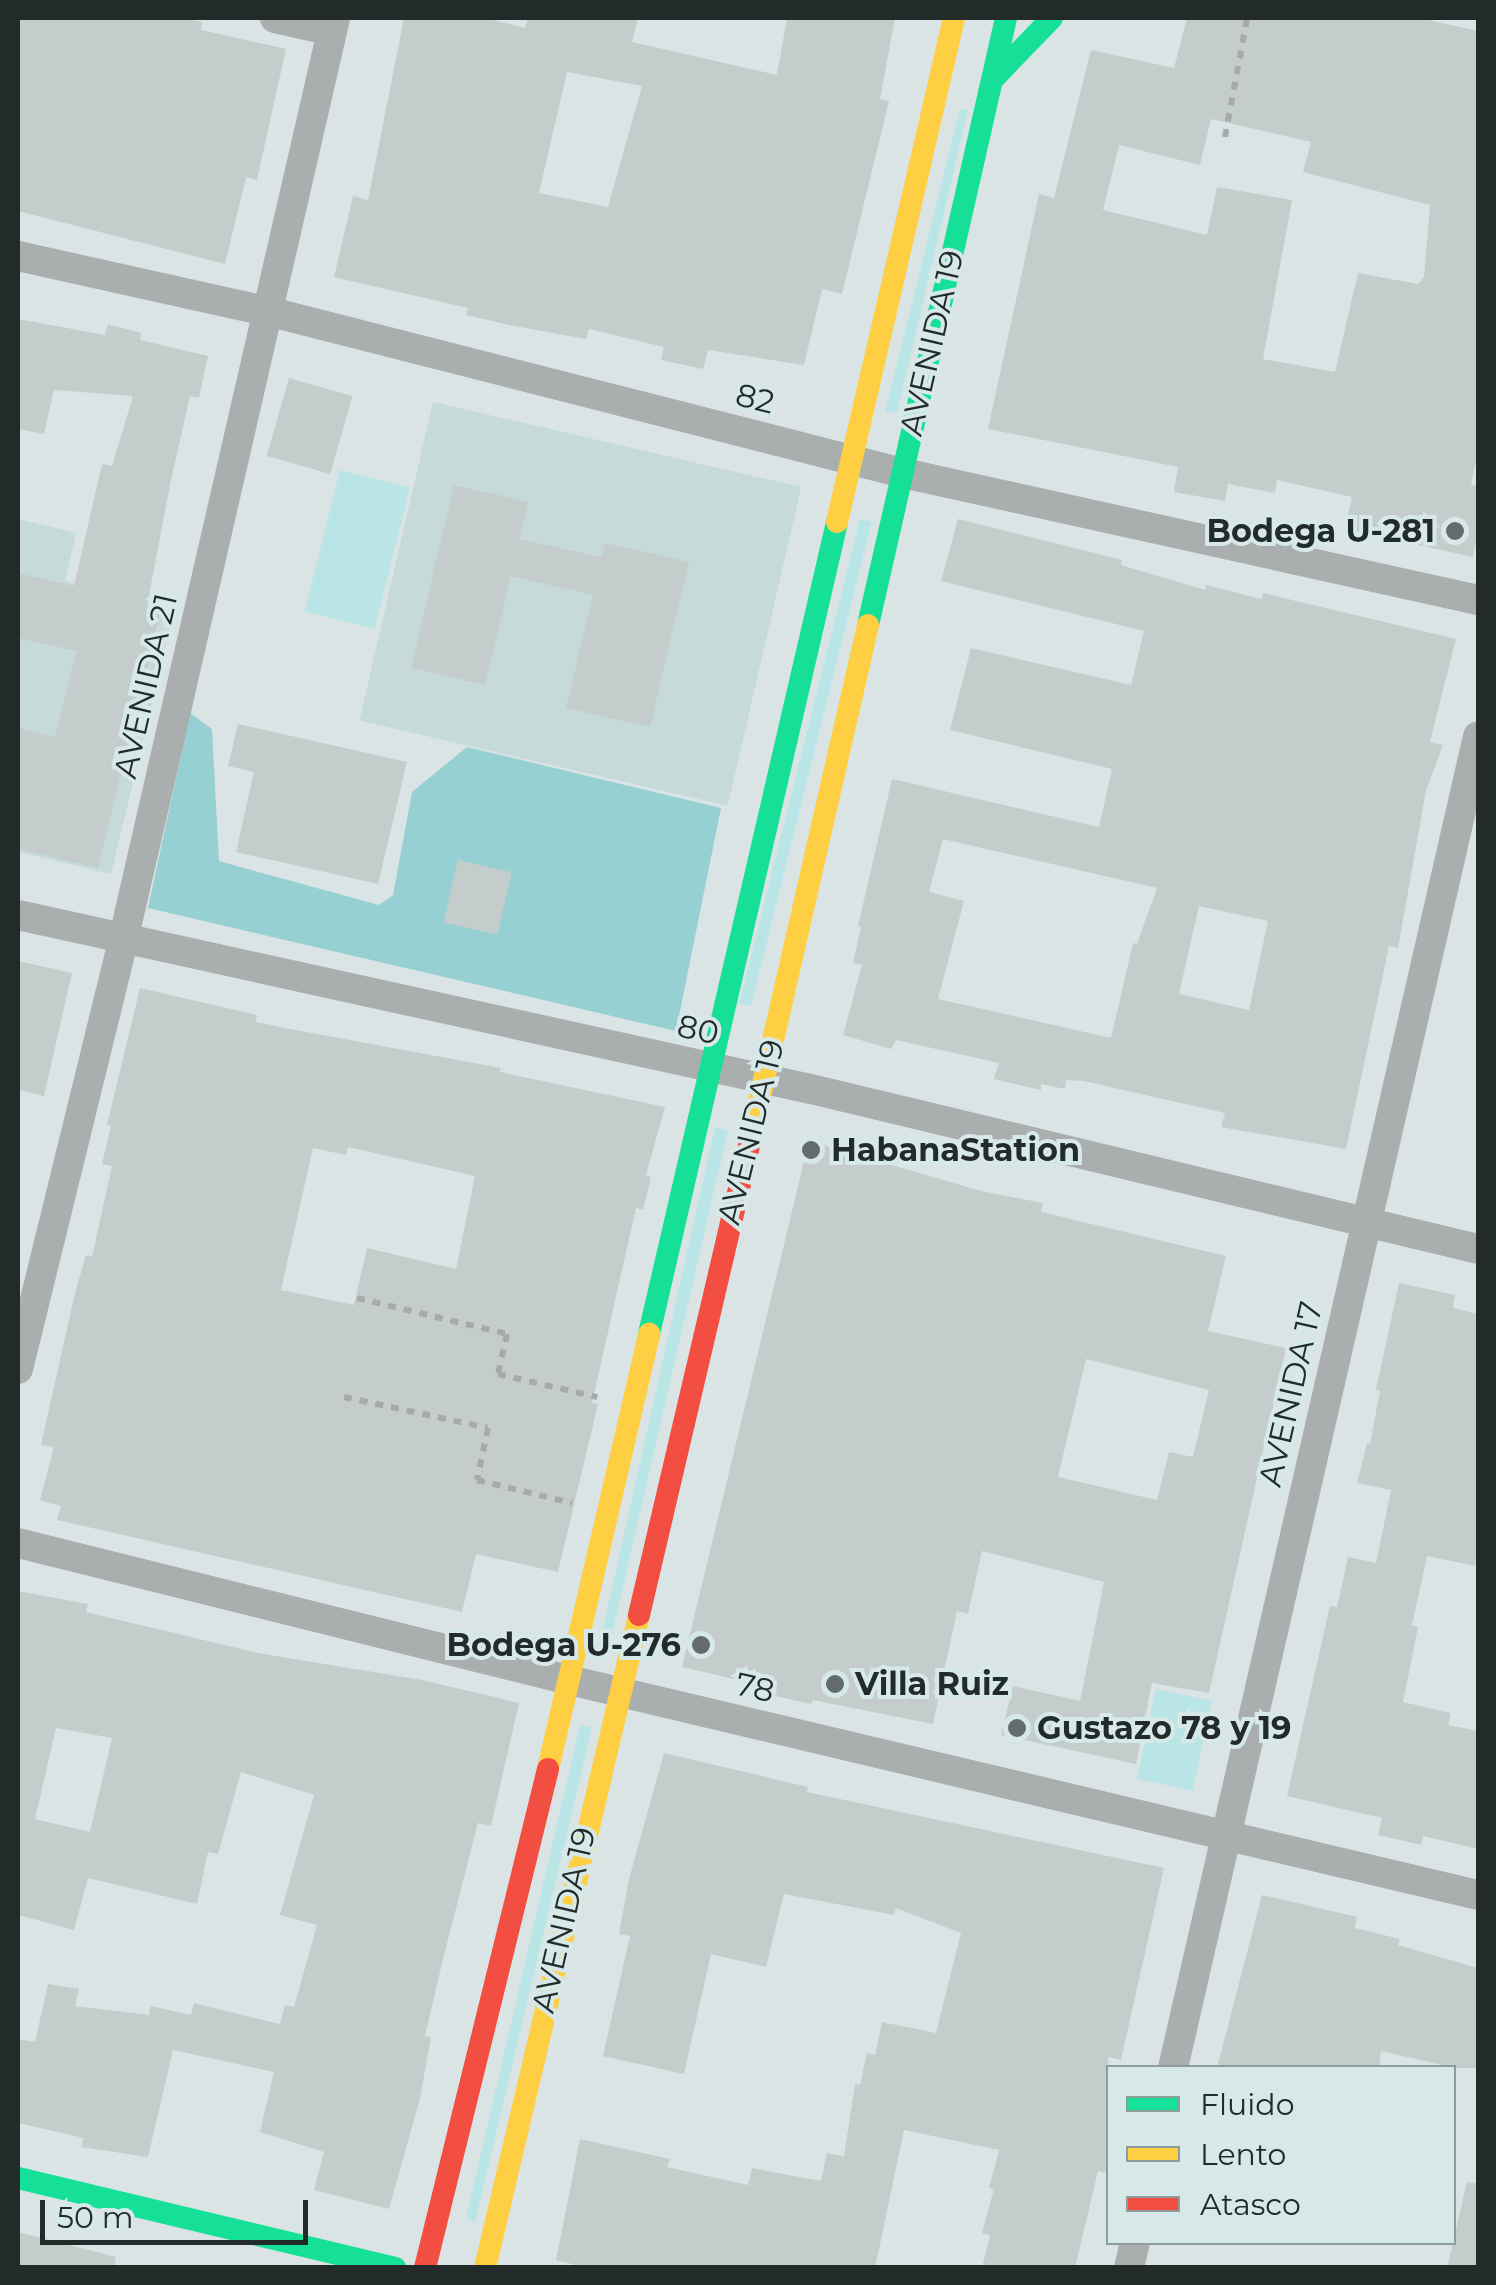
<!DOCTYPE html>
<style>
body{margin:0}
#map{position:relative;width:1496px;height:2285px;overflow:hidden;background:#dbe4e4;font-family:Montserrat,sans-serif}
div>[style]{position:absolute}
.built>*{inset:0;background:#c7dada;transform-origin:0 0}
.green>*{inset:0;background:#bae5e6;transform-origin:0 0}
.forest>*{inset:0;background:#96d0d2}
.building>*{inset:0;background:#c5cccc;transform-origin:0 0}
.path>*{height:6px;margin-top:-3px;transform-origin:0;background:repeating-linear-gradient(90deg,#a6aaaa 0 8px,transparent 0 16px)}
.street>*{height:30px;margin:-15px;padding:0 15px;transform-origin:15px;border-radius:15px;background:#abaeae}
.fast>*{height:22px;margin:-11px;padding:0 11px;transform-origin:11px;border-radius:11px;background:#16e098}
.slow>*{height:22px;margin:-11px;padding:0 11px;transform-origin:11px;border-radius:11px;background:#ffcf43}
.jam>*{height:22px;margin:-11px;padding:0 11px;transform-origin:11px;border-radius:11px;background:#f24e42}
.dots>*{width:28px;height:28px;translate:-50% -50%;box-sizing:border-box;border:5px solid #d7e8e8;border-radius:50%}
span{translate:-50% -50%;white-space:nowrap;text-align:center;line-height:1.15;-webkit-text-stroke:8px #d7e8e8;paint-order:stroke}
.street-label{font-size:32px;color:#232a2a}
.poi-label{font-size:32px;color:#232a2a;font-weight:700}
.right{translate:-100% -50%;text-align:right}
.left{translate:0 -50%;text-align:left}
.frame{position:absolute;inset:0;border:20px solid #232a2a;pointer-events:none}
.legend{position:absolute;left:1106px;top:2065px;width:350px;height:180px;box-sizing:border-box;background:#d7e8e8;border:2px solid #8f9c9c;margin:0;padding:12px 18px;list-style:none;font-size:30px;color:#232a2a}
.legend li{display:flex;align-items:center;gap:20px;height:50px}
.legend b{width:50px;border:2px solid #8f9c9c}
.scale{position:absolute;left:40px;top:2200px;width:268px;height:45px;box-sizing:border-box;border:5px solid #232a2a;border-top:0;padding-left:12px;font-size:30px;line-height:35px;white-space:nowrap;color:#232a2a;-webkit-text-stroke:8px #d7e8e8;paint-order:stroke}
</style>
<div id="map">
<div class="built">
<i style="left:433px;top:402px;width:378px;height:327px;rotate:13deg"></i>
<i style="clip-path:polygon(18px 519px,76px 533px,65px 581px,174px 611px,111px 874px,18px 852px)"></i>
</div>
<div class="green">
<i style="clip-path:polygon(960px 109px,968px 110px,897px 413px,885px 412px)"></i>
<i style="left:340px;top:470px;width:72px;height:146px;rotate:14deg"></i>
<i style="left:860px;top:519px;width:12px;height:499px;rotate:14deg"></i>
<i style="clip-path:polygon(715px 1127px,728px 1130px,609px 1648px,599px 1646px)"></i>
<i style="left:1156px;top:1689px;width:57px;height:92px;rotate:12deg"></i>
<i style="clip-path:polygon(580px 1725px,592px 1728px,475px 2223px,466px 2218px)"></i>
</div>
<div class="forest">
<i style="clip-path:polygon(190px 713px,212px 729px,219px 861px,379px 905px,393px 895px,412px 792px,467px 747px,721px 808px,676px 1031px,148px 908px)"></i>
</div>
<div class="building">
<i style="clip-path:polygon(18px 18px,180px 18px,202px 22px,201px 30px,286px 49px,257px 180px,246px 177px,225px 264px,18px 211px)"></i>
<i style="clip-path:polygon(evenodd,404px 18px,484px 18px,525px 28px,528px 18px,638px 18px,632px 42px,777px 75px,787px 18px,895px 18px,880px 99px,889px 101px,842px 294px,822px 289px,804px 365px,708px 350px,703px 369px,661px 360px,664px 347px,589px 329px,586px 339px,509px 325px,466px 315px,468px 308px,334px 277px,353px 196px,368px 200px,404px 18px,567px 72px,642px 86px,608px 207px,539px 193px,567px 72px)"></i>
<i style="clip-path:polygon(evenodd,1187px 18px,1419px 18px,1478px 31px,1478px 451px,1471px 484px,1478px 486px,1478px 531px,1473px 557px,1345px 529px,1352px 497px,1277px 480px,1275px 493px,1228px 484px,1225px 501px,1174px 492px,1178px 467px,988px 429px,1039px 194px,1054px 198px,1091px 50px,1174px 68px,1187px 18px,1211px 119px,1311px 142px,1303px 172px,1430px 205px,1424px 277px,1418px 284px,1358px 273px,1335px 372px,1263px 359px,1292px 200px,1217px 187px,1207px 235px,1103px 210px,1119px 145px,1200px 165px,1211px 119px)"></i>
<i style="clip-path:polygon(18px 319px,105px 335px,108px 324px,141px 333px,140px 340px,208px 356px,199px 398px,190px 396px,171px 480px,146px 611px,160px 614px,98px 868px,18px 849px,18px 728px,55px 737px,76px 651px,18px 638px,18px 573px,74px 586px,102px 464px,112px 466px,133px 396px,54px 390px,44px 434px,18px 429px)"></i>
<i style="left:289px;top:378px;width:66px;height:81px;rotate:16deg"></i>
<i style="clip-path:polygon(454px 485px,528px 502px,519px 539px,601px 557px,605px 543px,689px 562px,650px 727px,566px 708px,593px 595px,511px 576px,485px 685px,411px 668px)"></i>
<i style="clip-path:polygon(evenodd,958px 519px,1122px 560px,1121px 565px,1205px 590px,1206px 585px,1261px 599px,1263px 593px,1456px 639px,1430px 742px,1443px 745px,1426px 791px,1398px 948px,1389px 946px,1346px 1149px,1221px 1127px,1225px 1113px,1084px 1081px,1066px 1080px,1065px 1089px,1041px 1084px,1041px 1090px,994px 1079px,999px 1063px,896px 1040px,891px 1049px,843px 1035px,862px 965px,853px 963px,861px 927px,858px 926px,892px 779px,1099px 827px,1112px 769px,950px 730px,971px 648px,1131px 685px,1144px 631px,941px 581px,958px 519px,943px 839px,1157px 888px,1137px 944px,1133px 943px,1111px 1038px,938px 999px,964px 901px,929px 892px,943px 839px,958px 519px,1199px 906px,1268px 921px,1249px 1010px,1179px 994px,1199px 906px)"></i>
<i style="clip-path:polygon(238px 724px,407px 762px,378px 884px,236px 852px,254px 772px,228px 766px)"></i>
<i style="left:458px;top:860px;width:55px;height:64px;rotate:13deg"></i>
<i style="clip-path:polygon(18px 961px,72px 973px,44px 1096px,18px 1090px)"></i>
<i style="clip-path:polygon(evenodd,140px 988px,257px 1015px,256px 1022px,285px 1028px,501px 1068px,500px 1072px,665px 1107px,646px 1175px,651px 1177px,643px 1210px,636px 1208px,592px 1403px,598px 1404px,558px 1572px,476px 1554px,462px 1612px,57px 1520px,61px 1506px,40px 1500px,54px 1447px,41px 1445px,75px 1293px,86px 1255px,92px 1257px,112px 1166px,102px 1164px,111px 1126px,107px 1125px,140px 988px,348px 1147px,475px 1176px,456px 1269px,367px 1248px,354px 1305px,281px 1290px,313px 1148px,346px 1155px,348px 1147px)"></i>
<i style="clip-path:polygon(evenodd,809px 1141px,981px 1191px,1043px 1203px,1041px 1212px,1226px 1256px,1208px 1331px,1286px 1348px,1209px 1693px,1152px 1683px,1136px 1764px,1001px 1735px,1013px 1686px,1080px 1701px,1104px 1582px,982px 1551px,968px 1614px,957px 1611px,933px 1724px,813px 1700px,811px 1704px,775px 1696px,777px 1689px,682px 1667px,809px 1141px,1086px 1359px,1209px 1390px,1193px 1457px,1169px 1452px,1157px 1500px,1058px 1477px,1086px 1359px)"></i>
<i style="clip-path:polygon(1399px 1283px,1455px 1295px,1453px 1308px,1478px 1314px,1478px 1550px,1475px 1566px,1427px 1556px,1412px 1625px,1418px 1627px,1403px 1702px,1451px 1713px,1448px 1725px,1478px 1731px,1478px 1849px,1423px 1836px,1421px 1845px,1378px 1835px,1382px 1818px,1287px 1796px,1330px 1606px,1337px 1607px,1348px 1557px,1376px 1563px,1391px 1490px,1357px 1483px,1367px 1443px,1370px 1444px,1380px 1391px,1376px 1390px)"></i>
<i style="clip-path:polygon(evenodd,18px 1591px,88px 1604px,86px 1612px,258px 1653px,422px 1680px,519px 1703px,491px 1826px,478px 1823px,443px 1959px,425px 2036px,431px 2037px,420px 2098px,389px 2209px,314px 2190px,324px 2152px,260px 2132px,274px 2072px,173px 2050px,148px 2157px,81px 2147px,84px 2138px,18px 2123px,18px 2039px,35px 2042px,48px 1984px,79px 1989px,75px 2006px,149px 2015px,151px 2006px,191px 2015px,194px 2003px,280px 2024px,285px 2005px,294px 2007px,317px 1925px,280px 1915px,314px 1795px,241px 1772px,218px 1854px,208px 1852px,197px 1904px,88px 1878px,74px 1930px,18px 1915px,18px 1591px,56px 1728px,112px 1738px,90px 1832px,35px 1819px,56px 1728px)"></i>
<i style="clip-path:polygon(664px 1753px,808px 1787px,807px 1792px,1164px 1868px,1121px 2060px,1108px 2057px,1108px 2173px,1098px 2171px,1075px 2268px,982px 2268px,990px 2235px,982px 2233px,994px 2189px,989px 2188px,999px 2150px,904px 2130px,875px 2268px,587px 2268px,556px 2260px,580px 2139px,670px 2159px,667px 2167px,748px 2185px,752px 2168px,821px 2181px,827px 2153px,844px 2156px,855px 2084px,860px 2085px,867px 2053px,875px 2055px,882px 2022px,936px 2033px,961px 1933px,896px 1908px,894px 1915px,784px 1894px,766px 1967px,711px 1954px,684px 2074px,603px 2056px,630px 1936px,619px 1934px,629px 1879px)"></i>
<i style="clip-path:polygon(1262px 1895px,1357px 1917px,1355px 1928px,1400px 1939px,1398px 1945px,1478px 1968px,1478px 2068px,1456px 2068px,1381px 2051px,1379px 2068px,1217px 2068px)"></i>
<i style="clip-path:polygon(1467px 2182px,1478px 2184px,1478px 2268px,1447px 2268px)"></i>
<i style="clip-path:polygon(18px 2232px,116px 2257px,114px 2268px,18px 2268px)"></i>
</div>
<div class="path">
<i style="left:1225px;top:137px;width:121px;rotate:-79.5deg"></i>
<i style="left:357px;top:1298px;width:154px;rotate:13.5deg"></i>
<i style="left:507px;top:1334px;width:41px;rotate:102.7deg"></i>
<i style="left:498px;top:1374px;width:102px;rotate:13.1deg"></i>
<i style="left:344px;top:1397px;width:147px;rotate:12.1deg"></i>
<i style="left:488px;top:1428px;width:53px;rotate:101.9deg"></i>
<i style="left:477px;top:1480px;width:98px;rotate:13.6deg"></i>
</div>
<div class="street">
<i style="left:275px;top:18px;width:58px;rotate:12.8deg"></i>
<i style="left:18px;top:256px;width:255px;rotate:12.5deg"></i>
<i style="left:267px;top:311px;width:656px;rotate:14.29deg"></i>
<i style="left:903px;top:473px;width:589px;rotate:12.45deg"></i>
<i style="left:18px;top:915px;width:812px;rotate:12.38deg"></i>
<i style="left:811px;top:1089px;width:686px;rotate:13.49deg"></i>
<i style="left:18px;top:1369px;width:441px;rotate:-76.2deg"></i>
<i style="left:123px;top:941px;width:947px;rotate:-77.06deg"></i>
<i style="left:18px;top:1543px;width:568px;rotate:13.96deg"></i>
<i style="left:569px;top:1680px;width:934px;rotate:13.31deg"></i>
<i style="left:1173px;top:2068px;width:1366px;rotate:-77.1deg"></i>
<i style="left:1129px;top:2268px;width:27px;rotate:-77deg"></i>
</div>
<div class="fast">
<i style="left:995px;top:77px;width:82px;rotate:-46deg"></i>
<i style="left:868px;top:625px;width:622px;rotate:-77.19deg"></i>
<i style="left:649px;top:1334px;width:833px;rotate:-76.96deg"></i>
<i style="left:18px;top:2178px;width:388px;rotate:13.4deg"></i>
</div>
<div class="slow">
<i style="left:837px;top:522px;width:517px;rotate:-76.93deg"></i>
<i style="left:752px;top:1132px;width:520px;rotate:-77.11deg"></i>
<i style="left:548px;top:1769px;width:447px;rotate:-76.9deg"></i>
<i style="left:485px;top:2268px;width:671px;rotate:-76.73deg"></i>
</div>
<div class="jam">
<i style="left:639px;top:1615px;width:496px;rotate:-76.8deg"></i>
<i style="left:425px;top:2268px;width:514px;rotate:-76.15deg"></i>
</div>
<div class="dots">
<i style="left:1455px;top:531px;background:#636b6b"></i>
<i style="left:811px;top:1150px;background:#636b6b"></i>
<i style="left:701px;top:1645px;background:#636b6b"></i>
<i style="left:835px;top:1684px;background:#636b6b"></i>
<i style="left:1017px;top:1728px;background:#636b6b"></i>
</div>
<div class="street-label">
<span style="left:932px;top:343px;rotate:-77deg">AVENIDA 19</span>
<span style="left:755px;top:399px;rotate:14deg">82</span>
<span style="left:146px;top:686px;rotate:-77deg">AVENIDA 21</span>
<span style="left:698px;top:1030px;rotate:12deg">80</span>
<span style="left:751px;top:1132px;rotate:-76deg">AVENIDA 19</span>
<span style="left:1291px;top:1394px;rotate:-77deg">AVENIDA 17</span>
<span style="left:755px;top:1688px;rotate:13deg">78</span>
<span style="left:564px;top:1920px;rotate:-77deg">AVENIDA 19</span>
</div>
<div class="poi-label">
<span class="right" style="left:1435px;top:531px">Bodega U-281</span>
<span class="left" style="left:831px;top:1150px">HabanaStation</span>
<span class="right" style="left:681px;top:1645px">Bodega U-276</span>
<span class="left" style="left:855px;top:1684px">Villa Ruiz</span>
<span class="left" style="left:1037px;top:1728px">Gustazo 78 y 19</span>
</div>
<div class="frame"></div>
<ul class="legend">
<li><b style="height:12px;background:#16e098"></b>Fluido</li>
<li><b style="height:12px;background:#ffcf43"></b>Lento</li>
<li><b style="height:12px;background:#f24e42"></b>Atasco</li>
</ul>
<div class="scale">50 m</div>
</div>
